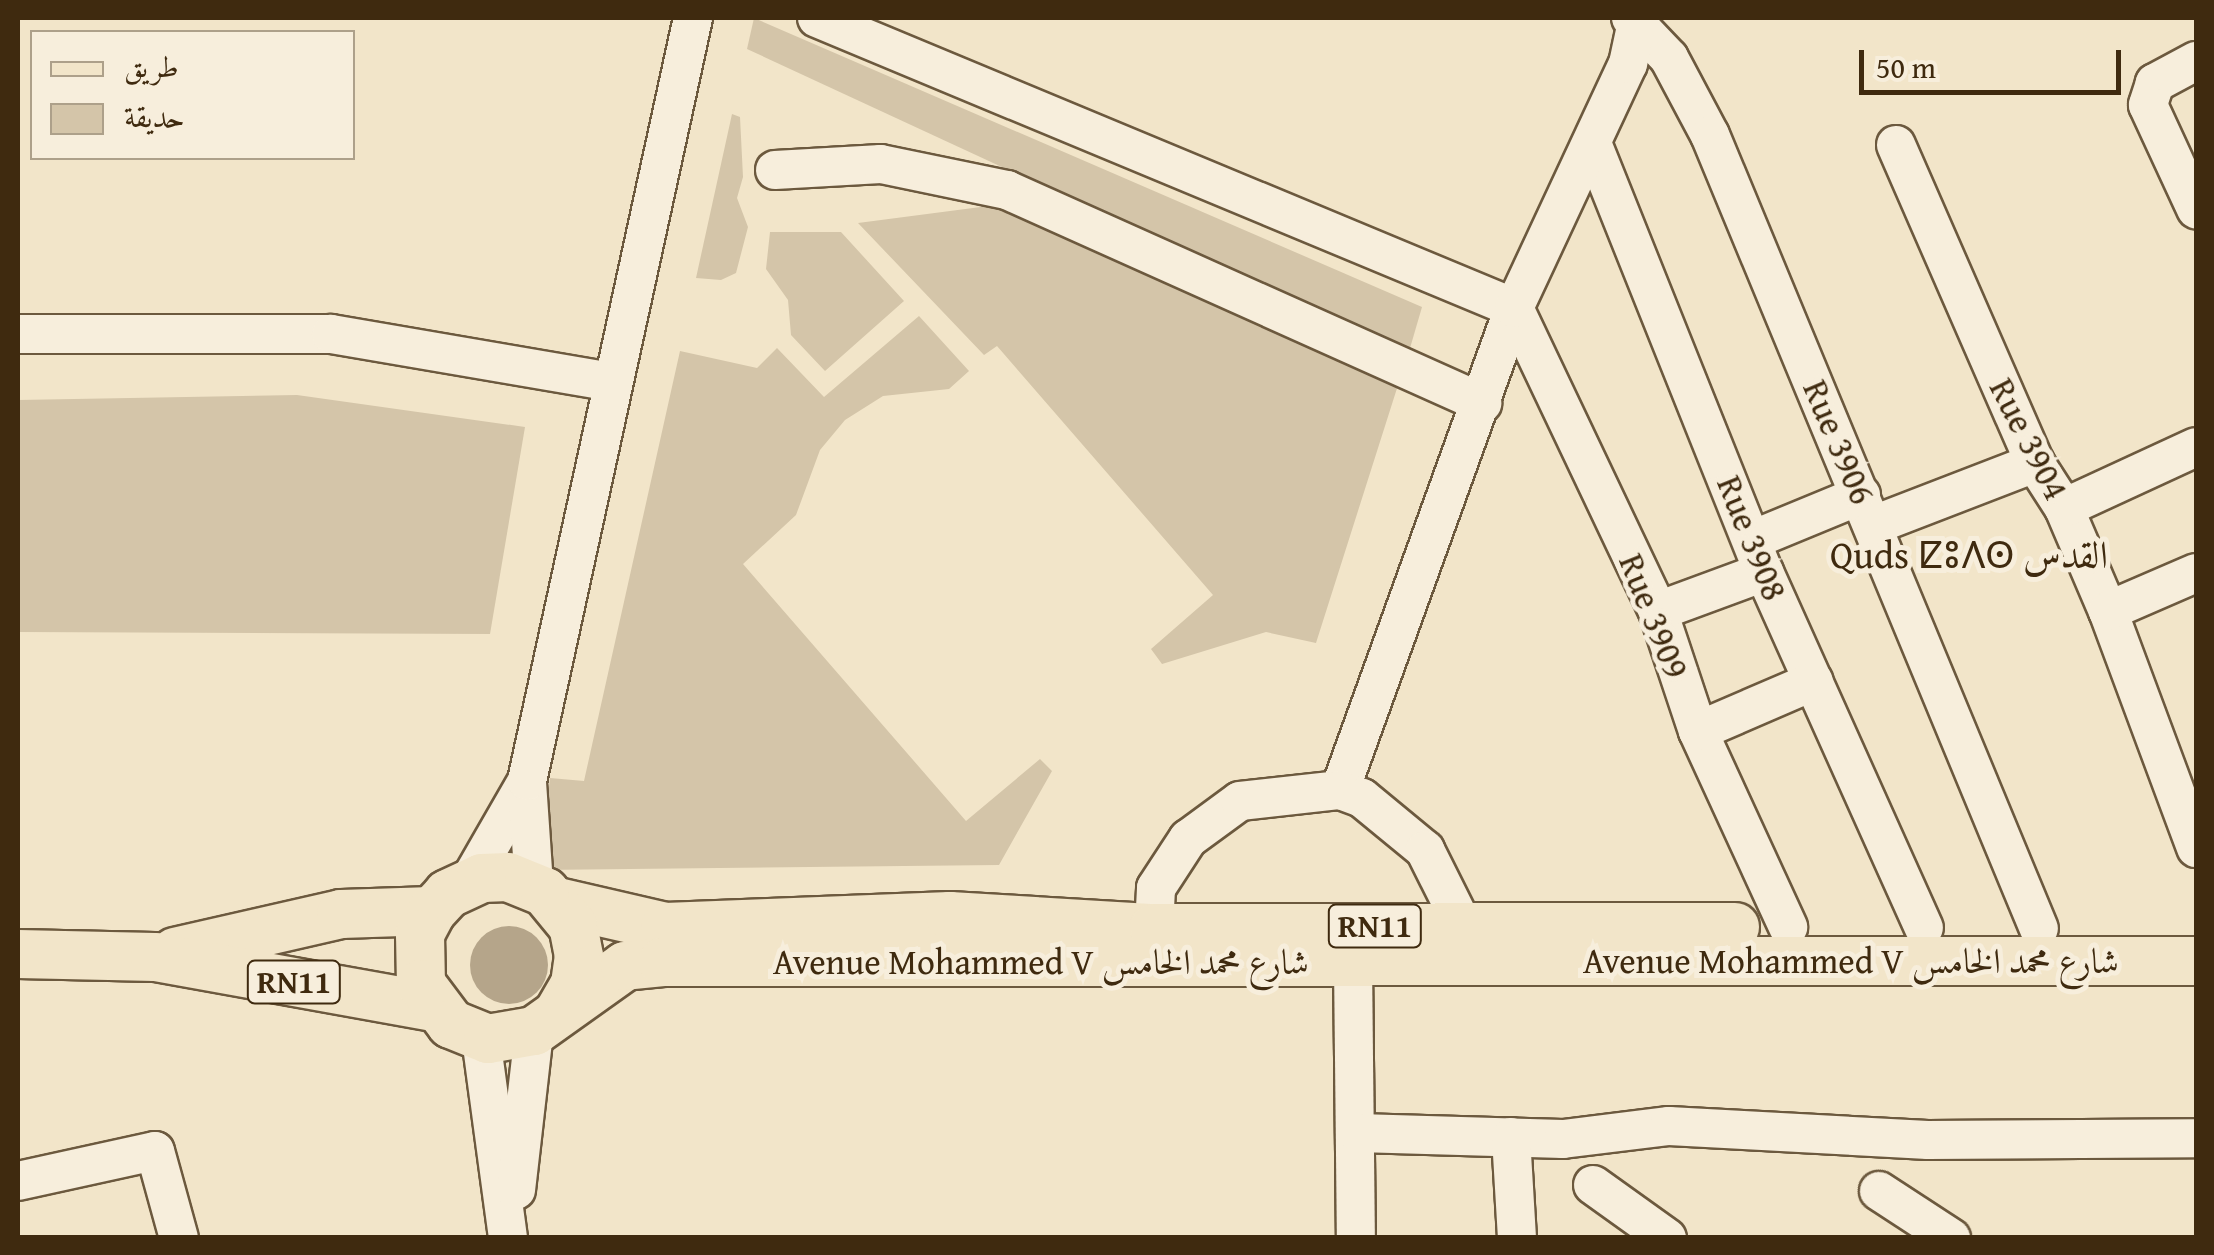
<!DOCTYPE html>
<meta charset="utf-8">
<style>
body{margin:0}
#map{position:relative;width:2214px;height:1255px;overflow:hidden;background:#f2e5c9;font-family:"Gentium Book Plus",Amiri,"Noto Sans Tifinagh",serif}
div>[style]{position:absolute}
.green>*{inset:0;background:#d4c5a9}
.water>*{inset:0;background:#b5a58a}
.round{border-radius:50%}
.roads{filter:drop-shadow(2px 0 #6c593e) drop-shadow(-2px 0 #6c593e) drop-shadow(0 2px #6c593e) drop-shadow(0 -2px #6c593e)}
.minor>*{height:38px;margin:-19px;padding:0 19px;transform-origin:19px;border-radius:19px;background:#f7eedc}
.major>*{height:48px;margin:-24px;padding:0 24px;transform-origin:24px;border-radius:24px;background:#f2e5c9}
span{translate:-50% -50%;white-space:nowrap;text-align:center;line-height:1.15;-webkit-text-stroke:10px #f7eedc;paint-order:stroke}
.shield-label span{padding:2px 8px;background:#f7eedc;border:2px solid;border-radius:8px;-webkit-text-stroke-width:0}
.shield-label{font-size:32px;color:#3f2a0f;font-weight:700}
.street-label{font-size:35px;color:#3f2a0f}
.neighbourhood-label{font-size:38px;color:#3f2a0f}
.frame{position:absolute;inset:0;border:20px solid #3f2a0f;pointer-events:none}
.legend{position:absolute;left:30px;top:30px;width:325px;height:130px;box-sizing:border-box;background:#f7eedc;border:2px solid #ada08a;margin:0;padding:12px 18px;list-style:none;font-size:30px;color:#3f2a0f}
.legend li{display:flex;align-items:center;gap:20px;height:50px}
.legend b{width:50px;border:2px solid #ada08a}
.scale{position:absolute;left:1859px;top:50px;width:262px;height:45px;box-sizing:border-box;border:5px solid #3f2a0f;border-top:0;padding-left:12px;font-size:30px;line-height:35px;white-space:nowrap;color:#3f2a0f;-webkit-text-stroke:8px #f7eedc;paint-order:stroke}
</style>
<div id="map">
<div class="green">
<i style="clip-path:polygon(754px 18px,1422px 307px,1408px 355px,747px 49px)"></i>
<i style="clip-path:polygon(732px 114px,740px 117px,743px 177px,737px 198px,748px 227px,736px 273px,721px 280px,696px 278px)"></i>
<i style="clip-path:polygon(996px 205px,1399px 382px,1316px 643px,1266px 632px,1162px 664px,1151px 649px,1213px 595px,997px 346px,984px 355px,858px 223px)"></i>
<i style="clip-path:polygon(770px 232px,841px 232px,904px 301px,825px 371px,791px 335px,788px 300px,766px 269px)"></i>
<i style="clip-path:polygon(919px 316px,969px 371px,949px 389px,883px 396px,845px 420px,820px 450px,796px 515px,743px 564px,966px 821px,1040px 759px,1052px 771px,999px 865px,540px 870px,550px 778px,584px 781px,680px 351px,757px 368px,777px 348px,824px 397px)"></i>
<i style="clip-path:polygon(297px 395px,525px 427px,490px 634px,18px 632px,18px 400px)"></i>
</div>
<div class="water">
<i class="round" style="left:470px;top:926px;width:78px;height:78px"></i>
</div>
<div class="roads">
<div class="minor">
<i style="left:817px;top:18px;width:755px;rotate:22.59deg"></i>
<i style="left:1631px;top:18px;width:55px;rotate:46.5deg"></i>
<i style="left:1669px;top:58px;width:87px;rotate:62deg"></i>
<i style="left:1710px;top:135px;width:859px;rotate:67.49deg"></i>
<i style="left:2196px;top:61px;width:47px;rotate:151.8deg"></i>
<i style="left:2155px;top:83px;width:23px;rotate:108deg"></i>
<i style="left:2148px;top:105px;width:115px;rotate:65.2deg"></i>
<i style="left:1592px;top:143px;width:462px;rotate:68.2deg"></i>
<i style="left:1764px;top:572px;width:390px;rotate:65.8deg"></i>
<i style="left:1896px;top:145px;width:347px;rotate:66.4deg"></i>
<i style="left:2035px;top:463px;width:54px;rotate:57.2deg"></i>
<i style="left:2064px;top:508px;width:112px;rotate:66.9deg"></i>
<i style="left:2108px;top:611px;width:253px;rotate:69.6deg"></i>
<i style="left:775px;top:170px;width:106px;rotate:-3.2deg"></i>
<i style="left:881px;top:164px;width:129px;rotate:11.7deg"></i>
<i style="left:1007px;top:190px;width:521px;rotate:24.15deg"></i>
<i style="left:1514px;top:308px;width:335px;rotate:64.6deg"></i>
<i style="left:1658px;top:611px;width:126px;rotate:71.6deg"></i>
<i style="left:1698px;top:731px;width:216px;rotate:65.3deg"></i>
<i style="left:18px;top:334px;width:313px"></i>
<i style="left:331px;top:334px;width:286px;rotate:9.7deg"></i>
<i style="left:2064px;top:508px;width:145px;rotate:-24.8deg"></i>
<i style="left:1874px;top:525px;width:173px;rotate:-21.1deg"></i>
<i style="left:1752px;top:540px;width:118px;rotate:-22.4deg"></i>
<i style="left:1658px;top:611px;width:113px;rotate:-20.2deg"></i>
<i style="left:2108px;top:611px;width:96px;rotate:-23.4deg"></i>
<i style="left:1698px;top:731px;width:126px;rotate:-23.3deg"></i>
<i style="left:1340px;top:790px;width:512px;rotate:-70.15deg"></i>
<i style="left:1514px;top:308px;width:269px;rotate:-65deg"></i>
<i style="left:1628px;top:64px;width:39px;rotate:-78deg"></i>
<i style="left:469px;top:882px;width:116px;rotate:-60.1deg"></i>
<i style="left:534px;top:885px;width:104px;rotate:-93.9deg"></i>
<i style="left:527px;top:781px;width:781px;rotate:-77.73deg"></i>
<i style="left:1154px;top:928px;width:40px;rotate:-87.1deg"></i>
<i style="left:1156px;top:888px;width:59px;rotate:-56.9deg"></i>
<i style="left:1188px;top:839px;width:64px;rotate:-36.2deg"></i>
<i style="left:1240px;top:801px;width:101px;rotate:-6.3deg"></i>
<i style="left:1340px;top:790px;width:23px;rotate:20deg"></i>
<i style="left:1362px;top:798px;width:82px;rotate:39.5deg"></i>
<i style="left:1425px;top:850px;width:85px;rotate:63.4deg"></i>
<i style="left:1353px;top:962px;width:276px;rotate:89.4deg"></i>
<i style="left:473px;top:1035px;width:9px;rotate:21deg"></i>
<i style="left:481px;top:1038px;width:202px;rotate:82.3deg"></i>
<i style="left:1358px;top:1133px;width:205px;rotate:1.7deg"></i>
<i style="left:1563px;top:1139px;width:107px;rotate:-7deg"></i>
<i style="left:1669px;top:1126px;width:259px;rotate:3.1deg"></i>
<i style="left:1928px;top:1140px;width:268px;rotate:-0.4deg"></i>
<i style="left:1511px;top:1137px;width:101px;rotate:86.6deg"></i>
<i style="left:18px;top:1181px;width:140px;rotate:-12.4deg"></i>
<i style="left:155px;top:1151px;width:90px;rotate:74.6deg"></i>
<i style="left:1593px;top:1185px;width:91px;rotate:35.6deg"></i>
<i style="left:516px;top:1190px;width:160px;rotate:-83.5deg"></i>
<i style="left:1879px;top:1191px;width:86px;rotate:33.1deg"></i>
</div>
<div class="major">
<i style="left:557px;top:902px;width:111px;rotate:13deg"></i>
<i style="left:665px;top:927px;width:285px;rotate:-2.2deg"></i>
<i style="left:950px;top:916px;width:204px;rotate:3.4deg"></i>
<i style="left:1154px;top:928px;width:581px;rotate:-0.1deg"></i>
<i style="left:175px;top:952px;width:170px;rotate:-12.9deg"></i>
<i style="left:341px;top:914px;width:91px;rotate:-1.9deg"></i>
<i style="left:18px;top:954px;width:137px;rotate:1.3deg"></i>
<i style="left:155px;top:957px;width:282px;rotate:10.2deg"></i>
<i style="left:560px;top:1010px;width:30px;rotate:-60deg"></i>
<i style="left:575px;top:984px;width:28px;rotate:-82deg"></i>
<i style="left:579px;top:956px;width:31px;rotate:-101deg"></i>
<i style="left:573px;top:926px;width:44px;rotate:-129.5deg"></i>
<i style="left:545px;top:892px;width:40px;rotate:-158deg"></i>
<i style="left:508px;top:877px;width:26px;rotate:178deg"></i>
<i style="left:482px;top:878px;width:38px;rotate:155deg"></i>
<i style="left:448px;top:894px;width:23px;rotate:133deg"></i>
<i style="left:432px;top:911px;width:26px;rotate:118deg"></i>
<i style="left:420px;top:934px;width:50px;rotate:88.9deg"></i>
<i style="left:421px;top:984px;width:50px;rotate:53.1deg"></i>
<i style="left:451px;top:1024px;width:40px;rotate:22deg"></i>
<i style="left:488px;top:1039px;width:47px;rotate:-9.9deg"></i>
<i style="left:534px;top:1031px;width:112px;rotate:-35.5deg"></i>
<i style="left:625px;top:966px;width:38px;rotate:-6deg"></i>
<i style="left:663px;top:962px;width:1533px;rotate:-0.04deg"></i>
</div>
</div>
<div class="shield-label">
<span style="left:1375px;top:926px">RN11</span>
<span style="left:294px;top:982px">RN11</span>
</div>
<div class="street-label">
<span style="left:2029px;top:439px;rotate:63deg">Rue 3904</span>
<span style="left:1839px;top:442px;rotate:67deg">Rue 3906</span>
<span style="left:1752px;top:538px;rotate:68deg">Rue 3908</span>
<span style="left:1654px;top:616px;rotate:68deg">Rue 3909</span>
<span style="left:1851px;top:961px">Avenue Mohammed V شارع محمد الخامس</span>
<span style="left:1041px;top:962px">Avenue Mohammed V شارع محمد الخامس</span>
</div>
<div class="neighbourhood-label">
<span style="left:1969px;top:555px">Quds ⵇⵓⴷⵙ القدس</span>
</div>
<div class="frame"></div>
<ul class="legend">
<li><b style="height:12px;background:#f2e5c9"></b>طريق</li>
<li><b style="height:28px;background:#d4c5a9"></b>حديقة</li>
</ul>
<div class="scale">50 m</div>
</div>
